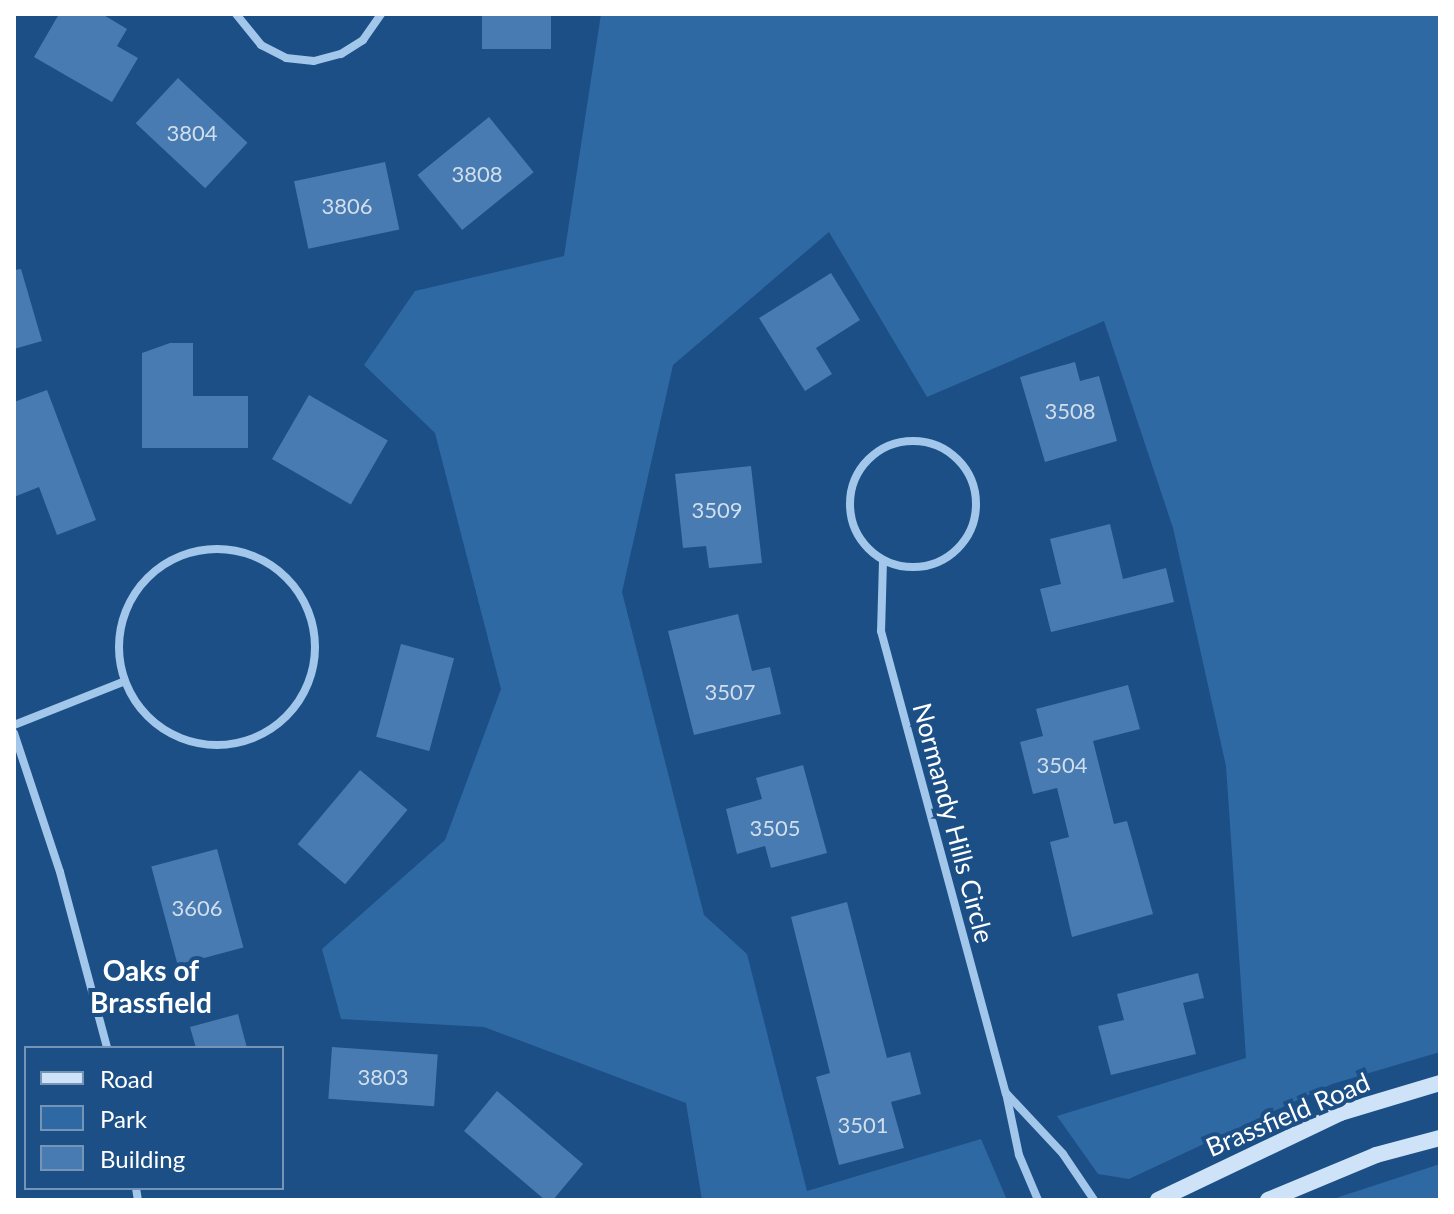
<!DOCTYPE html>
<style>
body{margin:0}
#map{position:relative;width:1454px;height:1214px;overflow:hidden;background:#1b4f86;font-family:Lato,sans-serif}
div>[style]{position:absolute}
.green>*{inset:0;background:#2e69a4}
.building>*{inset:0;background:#487bb1;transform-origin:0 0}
.street>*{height:8px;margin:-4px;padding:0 4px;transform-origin:4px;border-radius:4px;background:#a2c7eb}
.street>.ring{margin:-4px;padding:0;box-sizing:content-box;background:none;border:8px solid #a2c7eb;border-radius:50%}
.secondary>*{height:16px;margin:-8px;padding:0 8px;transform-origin:8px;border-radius:8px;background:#cee3f8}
span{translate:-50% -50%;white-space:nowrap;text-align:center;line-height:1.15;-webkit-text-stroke:8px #1b4f86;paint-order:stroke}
.number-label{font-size:22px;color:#d1deec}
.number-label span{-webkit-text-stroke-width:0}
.street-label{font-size:26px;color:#fff}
.neighbourhood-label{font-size:28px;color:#fff;font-weight:700}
.frame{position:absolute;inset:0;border:16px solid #fff;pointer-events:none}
.legend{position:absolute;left:24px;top:1046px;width:260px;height:144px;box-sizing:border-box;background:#1b4f86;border:2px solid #7695b6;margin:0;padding:10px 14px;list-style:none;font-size:24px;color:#fff}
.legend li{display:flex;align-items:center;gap:16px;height:40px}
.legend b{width:40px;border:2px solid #7695b6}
</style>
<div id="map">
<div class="green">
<i style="clip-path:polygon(601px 14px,1440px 14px,1440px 1052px,1332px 1084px,1129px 1179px,1098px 1174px,1057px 1116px,1246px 1058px,1226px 766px,1173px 528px,1104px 321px,927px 397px,829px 232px,673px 365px,622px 592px,704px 915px,747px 954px,807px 1191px,981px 1139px,1007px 1200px,702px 1200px,686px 1103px,484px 1027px,341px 1019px,322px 949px,445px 840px,501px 689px,435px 433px,364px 365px,415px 291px,564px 256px)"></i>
<i style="clip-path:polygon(1440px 1164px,1440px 1200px,1333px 1200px,1339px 1197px)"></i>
</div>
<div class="building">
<i style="clip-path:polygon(59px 14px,102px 14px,127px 29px,117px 46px,138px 58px,112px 102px,34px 57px)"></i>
<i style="left:482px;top:14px;width:69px;height:35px"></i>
<i style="left:178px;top:78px;width:95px;height:62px;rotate:43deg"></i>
<i style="left:489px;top:117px;width:71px;height:92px;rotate:51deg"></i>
<i style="left:385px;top:162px;width:69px;height:93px;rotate:78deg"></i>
<i style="clip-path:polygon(21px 269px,42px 341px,14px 349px,14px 270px)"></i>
<i style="clip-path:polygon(831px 273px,860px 320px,816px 348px,832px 374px,805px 391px,759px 318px)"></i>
<i style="clip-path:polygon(170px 343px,193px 343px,193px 396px,248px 396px,248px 448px,142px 448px,142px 353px)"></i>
<i style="clip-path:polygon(1075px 362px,1080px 381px,1099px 376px,1117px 441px,1045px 462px,1020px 377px)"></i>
<i style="clip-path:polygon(47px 390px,96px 520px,57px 535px,39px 487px,14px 497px,14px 402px)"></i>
<i style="left:309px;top:395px;width:91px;height:74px;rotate:30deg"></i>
<i style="clip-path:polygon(751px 466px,762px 563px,709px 568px,706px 546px,683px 548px,675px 474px)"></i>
<i style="clip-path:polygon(1110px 524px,1123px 579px,1166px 568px,1174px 602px,1051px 632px,1040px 589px,1061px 584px,1050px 539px)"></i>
<i style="clip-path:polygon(738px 614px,752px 671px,770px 667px,781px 714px,694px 735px,668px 631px)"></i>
<i style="left:401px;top:644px;width:55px;height:96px;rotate:15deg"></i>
<i style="clip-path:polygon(1128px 685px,1140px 729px,1093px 741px,1114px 824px,1127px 821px,1153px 914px,1072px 937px,1050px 842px,1069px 837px,1057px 788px,1033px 794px,1020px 742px,1043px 736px,1036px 709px)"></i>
<i style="clip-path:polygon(803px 765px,827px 853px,771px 868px,765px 846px,737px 854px,726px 809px,762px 799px,756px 778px)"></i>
<i style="left:360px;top:770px;width:62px;height:97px;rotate:40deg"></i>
<i style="left:217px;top:849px;width:102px;height:68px;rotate:75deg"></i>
<i style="clip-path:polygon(847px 902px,887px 1058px,910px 1052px,921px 1094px,891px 1102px,904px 1148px,839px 1165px,816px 1077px,830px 1073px,791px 917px)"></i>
<i style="clip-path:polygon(1198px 973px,1204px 998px,1183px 1003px,1196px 1054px,1111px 1075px,1098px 1026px,1124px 1020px,1117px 994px)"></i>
<i style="clip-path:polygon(238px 1014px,247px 1048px,196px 1048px,190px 1027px)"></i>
<i style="left:332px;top:1047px;width:106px;height:52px;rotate:4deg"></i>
<i style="clip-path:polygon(497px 1091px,583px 1164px,553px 1200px,545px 1200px,464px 1131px)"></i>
</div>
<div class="street">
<i style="left:236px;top:14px;width:40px;rotate:51deg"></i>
<i style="left:261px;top:45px;width:28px;rotate:27deg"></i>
<i style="left:286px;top:58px;width:28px;rotate:6deg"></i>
<i style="left:314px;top:61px;width:28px;rotate:-15deg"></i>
<i style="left:341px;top:54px;width:26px;rotate:-32deg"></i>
<i style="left:363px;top:40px;width:32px;rotate:-55deg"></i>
<i class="ring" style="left:850px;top:441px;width:118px;height:118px"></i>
<i class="ring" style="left:119px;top:549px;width:188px;height:188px"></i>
<i style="left:883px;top:561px;width:70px;rotate:91.6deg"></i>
<i style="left:881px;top:631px;width:479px;rotate:74.9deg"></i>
<i style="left:14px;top:725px;width:119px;rotate:-21.6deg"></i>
<i style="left:14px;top:733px;width:146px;rotate:71.7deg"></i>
<i style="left:60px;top:872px;width:182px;rotate:75deg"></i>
<i style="left:136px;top:1188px;width:12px;rotate:81deg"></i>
<i style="left:1038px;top:1200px;width:49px;rotate:-112.9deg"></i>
<i style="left:1019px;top:1155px;width:63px;rotate:-101.8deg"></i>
<i style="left:1006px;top:1093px;width:83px;rotate:46.9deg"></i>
<i style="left:1063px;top:1154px;width:55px;rotate:56deg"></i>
</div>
<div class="secondary">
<i style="left:1158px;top:1200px;width:202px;rotate:-25.5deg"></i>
<i style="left:1340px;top:1113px;width:104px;rotate:-16.7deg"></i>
<i style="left:1268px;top:1200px;width:117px;rotate:-22.6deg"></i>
<i style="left:1376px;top:1155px;width:66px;rotate:-14.9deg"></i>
</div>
<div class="number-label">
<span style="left:192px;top:133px">3804</span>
<span style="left:477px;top:174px">3808</span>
<span style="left:347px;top:206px">3806</span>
<span style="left:1070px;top:411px">3508</span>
<span style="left:717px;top:510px">3509</span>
<span style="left:730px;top:692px">3507</span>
<span style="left:1062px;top:765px">3504</span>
<span style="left:775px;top:828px">3505</span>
<span style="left:197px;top:908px">3606</span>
<span style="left:383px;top:1077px">3803</span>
<span style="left:863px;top:1125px">3501</span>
</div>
<div class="street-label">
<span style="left:953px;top:823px;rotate:75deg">Normandy Hills Circle</span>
<span style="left:1288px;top:1115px;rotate:-23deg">Brassfield Road</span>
</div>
<div class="neighbourhood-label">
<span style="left:151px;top:986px">Oaks of<br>Brassfield</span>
</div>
<div class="frame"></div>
<ul class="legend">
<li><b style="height:10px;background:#cee3f8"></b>Road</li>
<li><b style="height:22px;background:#2e69a4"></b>Park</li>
<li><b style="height:22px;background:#487bb1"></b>Building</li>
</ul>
</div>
